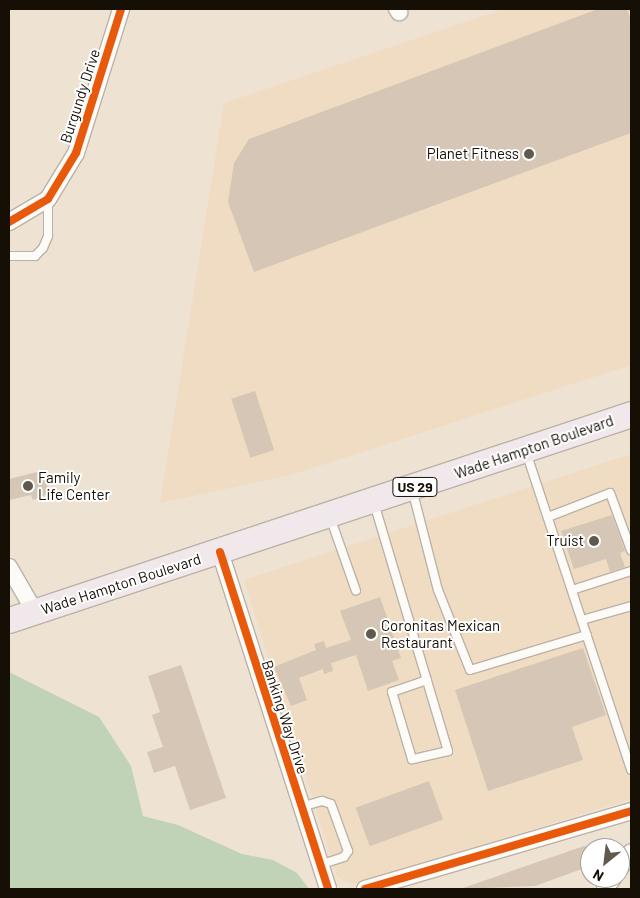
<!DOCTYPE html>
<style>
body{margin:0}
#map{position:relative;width:640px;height:898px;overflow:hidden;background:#eee2d3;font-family:Barlow,sans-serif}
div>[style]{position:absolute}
.built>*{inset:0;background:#f0dcc2}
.green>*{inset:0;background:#c1d3b7}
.building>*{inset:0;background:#d5c6b5;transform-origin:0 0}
.roads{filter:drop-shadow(1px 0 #bbb2a7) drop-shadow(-1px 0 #bbb2a7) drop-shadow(0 1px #bbb2a7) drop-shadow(0 -1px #bbb2a7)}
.service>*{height:8px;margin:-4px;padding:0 4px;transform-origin:4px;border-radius:4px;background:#fcfbf8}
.minor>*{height:16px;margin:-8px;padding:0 8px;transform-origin:8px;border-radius:8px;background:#fcfbf8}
.primary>*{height:25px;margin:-12.5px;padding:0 12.5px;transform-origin:12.5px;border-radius:12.5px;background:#f1e8eb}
.cycleway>*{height:8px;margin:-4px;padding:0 4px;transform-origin:4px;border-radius:4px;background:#e8590c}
.dots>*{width:14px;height:14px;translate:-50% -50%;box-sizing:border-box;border:2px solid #fff;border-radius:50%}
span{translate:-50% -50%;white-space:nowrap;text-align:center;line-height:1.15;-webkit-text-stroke:4px #fff;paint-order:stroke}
.shield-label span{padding:1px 4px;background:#fff;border:1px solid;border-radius:4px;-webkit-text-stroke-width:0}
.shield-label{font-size:14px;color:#160f06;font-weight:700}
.street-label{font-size:15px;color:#160f06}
.poi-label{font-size:15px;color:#160f06}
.right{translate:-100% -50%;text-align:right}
.left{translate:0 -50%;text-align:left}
.frame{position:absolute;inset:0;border:10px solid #160f06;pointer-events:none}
.north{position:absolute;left:580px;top:838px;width:50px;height:50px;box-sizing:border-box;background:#fff;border:1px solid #a29f9b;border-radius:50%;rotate:209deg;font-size:14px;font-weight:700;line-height:20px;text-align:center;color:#160f06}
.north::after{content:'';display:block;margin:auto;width:18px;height:22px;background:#62594e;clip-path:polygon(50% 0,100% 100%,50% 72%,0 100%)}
</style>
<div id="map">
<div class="built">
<i style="clip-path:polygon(504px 9px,631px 9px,631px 365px,291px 475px,160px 503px,224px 103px)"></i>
<i style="clip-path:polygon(631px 454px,631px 799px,354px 884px,345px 882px,337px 876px,244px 580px)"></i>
</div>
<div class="green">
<i style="clip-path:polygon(9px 672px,99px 717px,131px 766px,143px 816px,178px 825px,242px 854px,273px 860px,297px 873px,309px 889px,9px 889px)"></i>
</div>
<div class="building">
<i style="clip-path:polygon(598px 9px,627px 9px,631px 21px,631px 133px,254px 272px,228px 202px,234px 163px,249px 139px)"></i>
<i style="left:255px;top:391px;width:62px;height:25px;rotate:72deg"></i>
<i style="clip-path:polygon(41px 471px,50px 493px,33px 500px,31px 495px,9px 500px,9px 479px)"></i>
<i style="clip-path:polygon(612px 515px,625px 551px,620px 553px,625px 567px,610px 572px,606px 559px,574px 569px,561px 531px)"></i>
<i style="clip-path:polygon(380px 597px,401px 658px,392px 661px,399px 680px,368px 691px,356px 655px,331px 663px,333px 671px,324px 674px,323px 669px,299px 678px,307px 700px,291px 706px,274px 667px,316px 650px,314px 644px,324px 641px,326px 648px,351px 640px,340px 611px)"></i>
<i style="clip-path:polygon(583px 648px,606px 715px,572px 727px,583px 760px,488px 791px,455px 690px)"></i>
<i style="clip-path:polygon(181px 665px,226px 798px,190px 810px,175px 766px,154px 773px,147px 752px,163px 747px,152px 715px,160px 712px,148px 676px)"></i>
<i style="left:429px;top:781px;width:41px;height:78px;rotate:70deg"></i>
<i style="clip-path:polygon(584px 846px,590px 848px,590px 866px,535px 886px,460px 889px)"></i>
</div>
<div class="roads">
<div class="service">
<i style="left:9px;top:256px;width:26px"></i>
<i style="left:35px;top:256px;width:11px;rotate:-45deg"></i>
<i style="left:43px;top:248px;width:13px;rotate:-67deg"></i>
<i style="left:48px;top:236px;width:37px;rotate:-90deg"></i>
<i style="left:526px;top:452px;width:335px;rotate:71.7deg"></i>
<i style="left:412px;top:489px;width:104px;rotate:75.6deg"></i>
<i style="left:438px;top:590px;width:86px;rotate:68.2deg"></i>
<i style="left:470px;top:670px;width:122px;rotate:-16.7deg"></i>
<i style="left:374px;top:503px;width:259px;rotate:73.4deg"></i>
<i style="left:448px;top:751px;width:37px;rotate:167deg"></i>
<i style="left:412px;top:759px;width:70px;rotate:-106.6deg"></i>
<i style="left:392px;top:692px;width:37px;rotate:-19deg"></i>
<i style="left:330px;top:517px;width:78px;rotate:70.6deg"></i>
<i style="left:548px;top:517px;width:66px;rotate:-21.2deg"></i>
<i style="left:610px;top:493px;width:61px;rotate:69.8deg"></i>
<i style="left:572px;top:590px;width:62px;rotate:-17.9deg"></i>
<i style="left:582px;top:620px;width:51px;rotate:-15.9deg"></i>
<i style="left:301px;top:807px;width:22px;rotate:-16deg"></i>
<i style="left:322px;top:801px;width:9px;rotate:18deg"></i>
<i style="left:331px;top:804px;width:50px;rotate:70.1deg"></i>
<i style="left:348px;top:851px;width:7px;rotate:124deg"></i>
<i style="left:344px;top:857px;width:26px;rotate:162deg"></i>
</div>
<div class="minor">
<i style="left:397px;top:9px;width:4px;rotate:56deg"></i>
<i style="left:9px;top:222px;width:45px;rotate:-30.5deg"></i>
<i style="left:48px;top:199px;width:54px;rotate:-58.7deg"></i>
<i style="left:76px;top:153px;width:151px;rotate:-72.6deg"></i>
<i style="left:220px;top:552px;width:354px;rotate:72.2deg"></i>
<i style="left:9px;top:567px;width:52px;rotate:60deg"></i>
<i style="left:620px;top:868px;width:19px;rotate:-55deg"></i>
<i style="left:365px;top:889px;width:277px;rotate:-16.3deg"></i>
<i style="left:605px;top:889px;width:14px;rotate:-54deg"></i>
</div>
<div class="primary">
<i style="left:9px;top:620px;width:655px;rotate:-18.32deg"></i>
</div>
</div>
<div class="cycleway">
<i style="left:9px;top:222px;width:45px;rotate:-30.5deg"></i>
<i style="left:48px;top:199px;width:54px;rotate:-58.7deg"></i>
<i style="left:76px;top:153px;width:151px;rotate:-72.6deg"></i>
<i style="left:220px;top:552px;width:354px;rotate:72.2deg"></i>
<i style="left:365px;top:889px;width:277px;rotate:-16.3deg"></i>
</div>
<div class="dots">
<i style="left:529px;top:154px;background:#62594e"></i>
<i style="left:28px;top:486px;background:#62594e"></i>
<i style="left:594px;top:541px;background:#62594e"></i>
<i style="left:371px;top:634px;background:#62594e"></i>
</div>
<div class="shield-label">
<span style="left:415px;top:487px">US 29</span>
</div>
<div class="street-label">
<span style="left:80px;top:96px;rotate:-72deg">Burgundy Drive</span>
<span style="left:534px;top:447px;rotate:-19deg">Wade Hampton Boulevard</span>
<span style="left:121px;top:584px;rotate:-18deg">Wade Hampton Boulevard</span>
<span style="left:285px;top:717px;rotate:72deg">Banking Way Drive</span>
</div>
<div class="poi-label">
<span class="right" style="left:519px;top:154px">Planet Fitness</span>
<span class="left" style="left:38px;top:486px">Family<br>Life Center</span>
<span class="right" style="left:584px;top:541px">Truist</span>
<span class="left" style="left:381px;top:634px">Coronitas Mexican<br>Restaurant</span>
</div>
<div class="frame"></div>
<div class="north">N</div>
</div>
